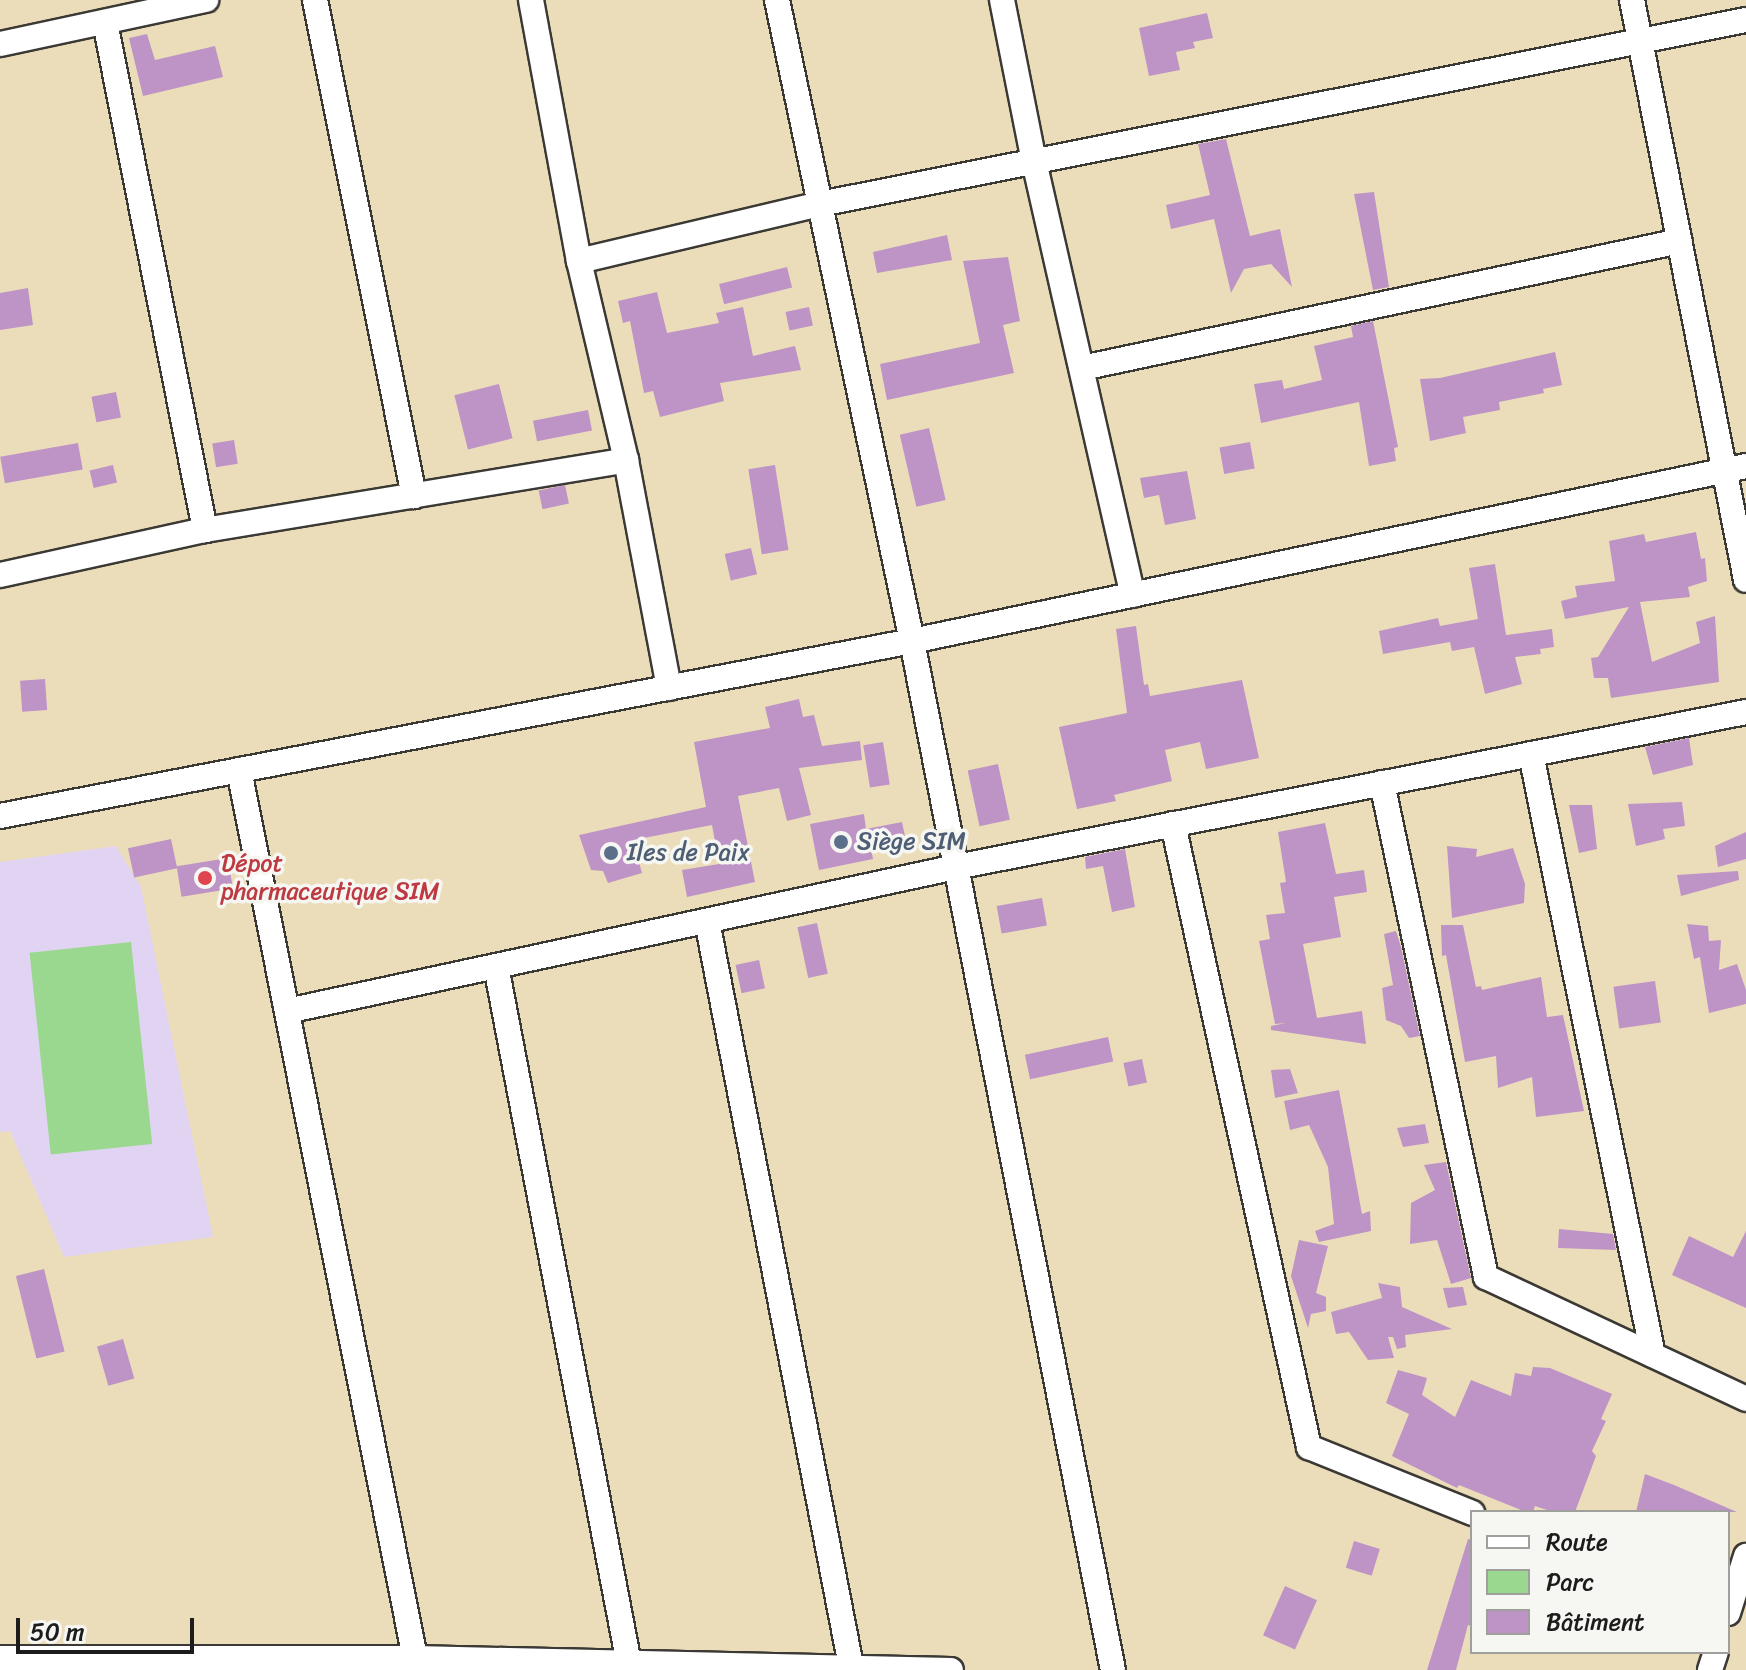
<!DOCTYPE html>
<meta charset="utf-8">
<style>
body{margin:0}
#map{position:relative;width:1746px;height:1670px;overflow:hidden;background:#ecddba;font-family:Sriracha,sans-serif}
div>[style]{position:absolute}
.built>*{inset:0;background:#e1d4f3}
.green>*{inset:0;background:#99d88e;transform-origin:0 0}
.building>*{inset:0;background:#bd94c5;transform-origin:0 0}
.roads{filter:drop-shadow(2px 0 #3b3934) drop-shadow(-2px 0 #3b3934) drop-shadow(0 2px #3b3934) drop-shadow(0 -2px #3b3934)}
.minor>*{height:24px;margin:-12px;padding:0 12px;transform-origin:12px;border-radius:12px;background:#fff}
.dots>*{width:22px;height:22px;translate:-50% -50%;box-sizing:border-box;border:4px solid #f6f6f2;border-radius:50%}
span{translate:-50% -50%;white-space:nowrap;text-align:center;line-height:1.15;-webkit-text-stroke:7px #f6f6f2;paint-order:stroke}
.service-label{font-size:24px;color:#4e5e75}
.left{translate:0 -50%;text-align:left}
.health-label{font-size:24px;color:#be3a42}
.legend{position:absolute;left:1470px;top:1510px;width:260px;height:144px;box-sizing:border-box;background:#f6f6f2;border:2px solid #9f9f9c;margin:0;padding:10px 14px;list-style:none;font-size:24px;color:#1c1c1c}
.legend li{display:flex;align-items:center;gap:16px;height:40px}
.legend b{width:40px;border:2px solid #9f9f9c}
.scale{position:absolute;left:16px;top:1618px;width:178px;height:36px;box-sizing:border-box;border:4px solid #1c1c1c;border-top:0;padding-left:10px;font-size:24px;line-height:28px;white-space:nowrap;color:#1c1c1c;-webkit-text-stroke:6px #f6f6f2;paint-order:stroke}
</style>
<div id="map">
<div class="built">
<i style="clip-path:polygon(116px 846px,141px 887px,213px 1237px,64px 1257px,10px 1131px,0 1132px,0 862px)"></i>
</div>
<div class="green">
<i style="left:131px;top:942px;width:203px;height:102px;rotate:84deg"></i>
</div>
<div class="building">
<i style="clip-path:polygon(1207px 13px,1213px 38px,1193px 42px,1195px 48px,1176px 52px,1180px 70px,1149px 76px,1139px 28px)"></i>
<i style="clip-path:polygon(147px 34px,155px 60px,215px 46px,223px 77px,143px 96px,129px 38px)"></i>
<i style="clip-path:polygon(1226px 139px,1250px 236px,1280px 229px,1292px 287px,1271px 264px,1244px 269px,1231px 293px,1214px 219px,1171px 229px,1166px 205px,1210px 195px,1198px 144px)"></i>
<i style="clip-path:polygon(1374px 192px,1389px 287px,1373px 290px,1354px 194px)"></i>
<i style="clip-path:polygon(947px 235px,952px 260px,877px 273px,873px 252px)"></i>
<i style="clip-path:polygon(1008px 257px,1020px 321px,1003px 325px,1014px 373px,887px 400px,880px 364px,980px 343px,963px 261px)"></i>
<i style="left:787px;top:267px;width:21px;height:70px;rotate:76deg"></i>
<i style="clip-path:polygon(28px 288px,33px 325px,0 330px,0 293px)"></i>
<i style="clip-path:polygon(657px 292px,667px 333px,719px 323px,716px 313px,743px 307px,753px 356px,795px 346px,801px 370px,720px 383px,724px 401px,660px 417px,653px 391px,644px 393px,630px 321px,623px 323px,618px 301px)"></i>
<i style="left:809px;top:307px;width:19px;height:24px;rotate:78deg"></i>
<i style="clip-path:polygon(1373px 321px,1398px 447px,1394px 448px,1396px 461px,1369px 466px,1359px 402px,1261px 423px,1254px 384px,1282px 380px,1284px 389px,1322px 380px,1314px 346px,1353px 337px,1351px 326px)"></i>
<i style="clip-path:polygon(1555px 352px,1562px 385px,1543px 389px,1544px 393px,1499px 402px,1500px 410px,1463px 417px,1466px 433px,1430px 441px,1420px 379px,1440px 378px)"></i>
<i style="left:499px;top:384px;width:56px;height:46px;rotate:76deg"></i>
<i style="left:116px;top:392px;width:26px;height:25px;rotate:79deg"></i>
<i style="left:588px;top:410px;width:21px;height:56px;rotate:79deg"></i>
<i style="left:929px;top:428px;width:74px;height:30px;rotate:77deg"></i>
<i style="left:234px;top:440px;width:24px;height:22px;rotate:81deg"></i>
<i style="left:1250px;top:442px;width:27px;height:31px;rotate:80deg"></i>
<i style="left:78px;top:443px;width:27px;height:79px;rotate:80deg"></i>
<i style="left:113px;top:465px;width:18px;height:24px;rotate:77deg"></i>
<i style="left:775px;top:465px;width:86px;height:27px;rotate:81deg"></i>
<i style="clip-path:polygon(1187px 471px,1196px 519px,1165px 525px,1159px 495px,1144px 498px,1140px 478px)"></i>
<i style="left:565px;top:485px;width:19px;height:27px;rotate:78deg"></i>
<i style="clip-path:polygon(1696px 532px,1701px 559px,1705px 558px,1707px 581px,1688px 587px,1690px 597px,1640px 602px,1652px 662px,1700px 643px,1696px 622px,1715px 616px,1719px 682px,1611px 698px,1608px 678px,1594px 678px,1591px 658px,1598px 657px,1629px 607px,1565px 619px,1561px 601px,1577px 597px,1575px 586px,1615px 581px,1609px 541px,1644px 534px,1646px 542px)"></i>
<i style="left:751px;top:548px;width:27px;height:27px;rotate:77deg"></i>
<i style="clip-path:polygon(1495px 564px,1506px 635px,1552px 629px,1554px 647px,1540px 649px,1541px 654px,1515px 657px,1522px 684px,1485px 694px,1474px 647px,1452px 651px,1450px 642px,1383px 654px,1379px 631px,1438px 618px,1440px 626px,1478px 619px,1469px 568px)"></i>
<i style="clip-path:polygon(1136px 626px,1144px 685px,1148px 684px,1150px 696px,1242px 680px,1259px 758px,1206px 769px,1200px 742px,1165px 750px,1172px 781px,1114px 795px,1116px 801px,1077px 809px,1059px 727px,1127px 713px,1116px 629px)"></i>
<i style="left:45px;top:679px;width:31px;height:25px;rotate:86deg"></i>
<i style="clip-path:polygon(799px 699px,803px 717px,814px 715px,822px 746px,860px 741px,862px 760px,799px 768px,811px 815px,787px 821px,779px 788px,738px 796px,755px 882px,687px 897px,682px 870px,719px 864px,712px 825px,633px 840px,642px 873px,608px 883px,603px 871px,591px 870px,579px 835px,706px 807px,694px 742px,770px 728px,765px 707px)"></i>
<i style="clip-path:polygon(1689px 738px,1693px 765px,1653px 775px,1645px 747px)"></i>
<i style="left:883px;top:742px;width:43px;height:20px;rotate:81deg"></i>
<i style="left:998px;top:764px;width:57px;height:31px;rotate:78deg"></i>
<i style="clip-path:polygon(1682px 802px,1685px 826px,1663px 829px,1665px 839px,1636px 846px,1628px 804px)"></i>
<i style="clip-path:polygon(1569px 805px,1592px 805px,1597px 849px,1579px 853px)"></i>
<i style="clip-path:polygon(864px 814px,866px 829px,902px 822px,906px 841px,871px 849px,873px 859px,819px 870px,810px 824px)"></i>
<i style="clip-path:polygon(1325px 823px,1336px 874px,1364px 870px,1367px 892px,1334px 897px,1341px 937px,1303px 944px,1317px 1018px,1362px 1011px,1366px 1044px,1271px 1030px,1271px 1026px,1286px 1023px,1275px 1024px,1259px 941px,1270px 939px,1266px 915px,1285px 913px,1280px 883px,1286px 882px,1278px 832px)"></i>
<i style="clip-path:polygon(1746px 832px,1746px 859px,1718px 867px,1715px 846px)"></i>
<i style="left:171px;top:839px;width:30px;height:44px;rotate:78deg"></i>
<i style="clip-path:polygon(1447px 846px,1477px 849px,1476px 857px,1513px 848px,1525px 884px,1524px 903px,1452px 918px)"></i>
<i style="clip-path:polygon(1125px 849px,1135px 907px,1112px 912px,1103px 866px,1086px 869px,1085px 857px)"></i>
<i style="left:228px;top:858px;width:31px;height:52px;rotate:81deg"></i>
<i style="clip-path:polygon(1738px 871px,1739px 880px,1681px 896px,1677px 875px)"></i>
<i style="left:1042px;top:898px;width:28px;height:46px;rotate:80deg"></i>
<i style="left:817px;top:923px;width:52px;height:20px;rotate:78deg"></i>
<i style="clip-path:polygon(1687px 924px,1708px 926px,1709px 941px,1721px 940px,1719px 970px,1737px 964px,1746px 990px,1746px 1004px,1709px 1013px,1700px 957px,1694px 959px)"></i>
<i style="clip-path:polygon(1441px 925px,1463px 925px,1476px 987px,1481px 986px,1482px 990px,1541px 977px,1547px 1017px,1563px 1015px,1584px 1111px,1536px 1117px,1532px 1077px,1498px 1088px,1496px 1056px,1465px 1062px,1446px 955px,1442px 956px)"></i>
<i style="clip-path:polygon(1396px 931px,1401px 947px,1420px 1036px,1409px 1038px,1401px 1026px,1386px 1020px,1382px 988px,1393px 985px,1384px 934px)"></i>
<i style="left:759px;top:960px;width:29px;height:24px;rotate:78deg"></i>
<i style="left:1655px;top:981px;width:42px;height:42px;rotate:82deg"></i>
<i style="left:1108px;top:1037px;width:25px;height:85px;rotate:78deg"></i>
<i style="left:1142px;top:1059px;width:24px;height:19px;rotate:78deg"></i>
<i style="clip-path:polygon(1290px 1069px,1298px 1093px,1275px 1098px,1271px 1070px)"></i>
<i style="clip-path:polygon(1339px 1090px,1362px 1214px,1370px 1211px,1371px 1231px,1319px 1242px,1315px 1231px,1334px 1224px,1328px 1167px,1309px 1125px,1290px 1130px,1284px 1101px)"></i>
<i style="clip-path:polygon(1425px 1124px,1429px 1143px,1403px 1147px,1397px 1128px)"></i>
<i style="clip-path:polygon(1446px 1162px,1471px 1278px,1451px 1284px,1437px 1240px,1410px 1244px,1411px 1203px,1435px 1190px,1424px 1165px)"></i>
<i style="clip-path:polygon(1559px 1229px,1613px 1234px,1616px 1250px,1558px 1248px)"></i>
<i style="clip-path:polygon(1746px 1231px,1746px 1308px,1672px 1275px,1689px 1236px,1733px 1257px)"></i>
<i style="clip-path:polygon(1299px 1240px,1328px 1246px,1316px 1293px,1326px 1297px,1326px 1311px,1311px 1314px,1308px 1328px,1291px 1276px)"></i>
<i style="left:44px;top:1269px;width:85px;height:29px;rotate:76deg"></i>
<i style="clip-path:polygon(1378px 1283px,1400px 1287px,1402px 1307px,1452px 1329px,1405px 1335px,1406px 1347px,1397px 1349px,1393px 1337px,1388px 1337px,1394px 1358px,1368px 1360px,1349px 1332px,1336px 1334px,1331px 1312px,1382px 1298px)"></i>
<i style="clip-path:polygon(1463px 1287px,1467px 1305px,1448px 1308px,1443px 1288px)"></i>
<i style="left:123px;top:1339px;width:41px;height:27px;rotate:74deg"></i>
<i style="clip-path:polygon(1533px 1367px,1550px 1368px,1612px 1394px,1601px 1419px,1606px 1421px,1592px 1451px,1596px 1456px,1575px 1512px,1553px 1512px,1535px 1506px,1533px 1512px,1526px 1512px,1459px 1485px,1457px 1488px,1392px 1456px,1409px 1414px,1386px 1403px,1398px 1370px,1427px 1378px,1422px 1395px,1455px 1417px,1471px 1380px,1511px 1396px,1515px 1373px,1531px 1376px)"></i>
<i style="clip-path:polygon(1645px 1474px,1674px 1485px,1737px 1512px,1636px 1512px)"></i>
<i style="clip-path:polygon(1468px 1539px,1472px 1540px,1472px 1626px,1468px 1625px,1456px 1670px,1427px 1670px)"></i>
<i style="left:1354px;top:1541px;width:27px;height:28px;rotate:17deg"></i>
<i style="left:1285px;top:1586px;width:35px;height:54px;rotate:24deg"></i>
</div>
<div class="roads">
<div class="minor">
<i style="left:315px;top:0;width:506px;rotate:78.71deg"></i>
<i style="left:531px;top:0;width:265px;rotate:79.6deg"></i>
<i style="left:579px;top:261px;width:204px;rotate:76.7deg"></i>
<i style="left:626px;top:460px;width:232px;rotate:79.3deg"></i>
<i style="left:777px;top:0;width:655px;rotate:78.11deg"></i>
<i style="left:912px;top:641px;width:1048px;rotate:78.95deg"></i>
<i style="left:1002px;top:0;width:164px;rotate:78.8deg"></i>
<i style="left:1034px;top:161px;width:445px;rotate:77.2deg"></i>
<i style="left:1632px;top:0;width:591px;rotate:78.88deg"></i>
<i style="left:105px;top:22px;width:518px;rotate:78.86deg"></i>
<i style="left:0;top:44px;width:211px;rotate:-12.1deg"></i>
<i style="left:579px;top:261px;width:248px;rotate:-13.3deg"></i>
<i style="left:820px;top:204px;width:944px;rotate:-11.24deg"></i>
<i style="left:1082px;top:368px;width:611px;rotate:-11.99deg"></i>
<i style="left:0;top:575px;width:210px;rotate:-12.4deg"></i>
<i style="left:205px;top:530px;width:427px;rotate:-9.4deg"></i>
<i style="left:1531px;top:754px;width:613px;rotate:78.53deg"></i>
<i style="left:239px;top:770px;width:905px;rotate:78.79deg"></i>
<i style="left:1382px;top:783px;width:505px;rotate:78.11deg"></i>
<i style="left:1486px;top:1277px;width:287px;rotate:25.1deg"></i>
<i style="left:0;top:816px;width:929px;rotate:-10.86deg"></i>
<i style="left:912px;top:641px;width:852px;rotate:-11.85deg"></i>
<i style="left:1173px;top:824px;width:638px;rotate:77.69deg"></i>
<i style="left:1309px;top:1447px;width:176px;rotate:22deg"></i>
<i style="left:707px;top:921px;width:759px;rotate:79.06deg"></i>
<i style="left:496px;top:966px;width:711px;rotate:79.21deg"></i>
<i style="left:287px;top:1011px;width:684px;rotate:-12.15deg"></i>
<i style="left:956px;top:867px;width:805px;rotate:-11.1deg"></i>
<i style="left:1728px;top:1613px;width:60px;rotate:-72.5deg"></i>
<i style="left:0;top:1658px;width:415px"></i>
<i style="left:415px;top:1658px;width:536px;rotate:1.28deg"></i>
<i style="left:1710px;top:1670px;width:19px;rotate:-72deg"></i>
</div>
</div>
<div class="dots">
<i style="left:841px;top:842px;background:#5c6f8a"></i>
<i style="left:611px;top:853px;background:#5c6f8a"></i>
<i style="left:205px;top:878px;background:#e0444e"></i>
</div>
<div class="service-label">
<span class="left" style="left:857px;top:842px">Siège SIM</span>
<span class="left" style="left:627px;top:853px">Iles de Paix</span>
</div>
<div class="health-label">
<span class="left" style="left:221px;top:878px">Dépot<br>pharmaceutique SIM</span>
</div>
<ul class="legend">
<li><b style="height:10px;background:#fff"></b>Route</li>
<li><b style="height:22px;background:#99d88e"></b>Parc</li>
<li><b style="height:22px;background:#bd94c5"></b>Bâtiment</li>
</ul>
<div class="scale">50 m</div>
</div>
